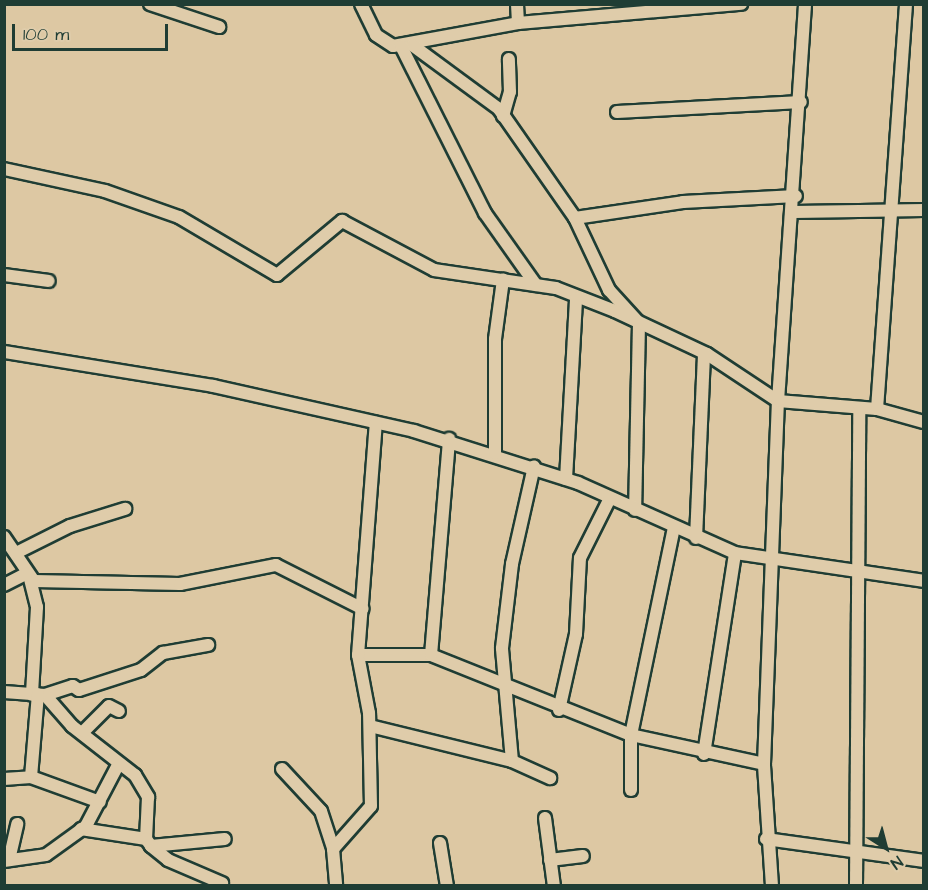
<!DOCTYPE html>
<style>
body{margin:0}
#map{position:relative;width:928px;height:890px;overflow:hidden;background:#ddc8a3;font-family:"Architects Daughter",sans-serif}
div>[style]{position:absolute}
.roads{filter:drop-shadow(2px 0 #1f3d34) drop-shadow(-2px 0 #1f3d34) drop-shadow(0 2px #1f3d34) drop-shadow(0 -2px #1f3d34)}
.minor>*{height:12px;margin:-6px;padding:0 6px;transform-origin:6px;border-radius:6px;background:#dfccaa}
span{translate:-50% -50%;white-space:nowrap;text-align:center;line-height:1.15;-webkit-text-stroke:6px #dfccaa;paint-order:stroke}
.frame{position:absolute;inset:0;border:6px solid #1f3d34;pointer-events:none}
.north{position:absolute;left:856px;top:818px;width:60px;height:60px;-webkit-text-stroke:4px #dfccaa;paint-order:stroke;rotate:144deg;font-size:16px;font-weight:700;line-height:24px;text-align:center;color:#1f3d34}
.north::after{content:'';display:block;margin:auto;width:21px;height:27px;background:#1f3d34;clip-path:polygon(50% 0,100% 100%,50% 72%,0 100%)}
.scale{position:absolute;left:12px;top:24px;width:156px;height:27px;box-sizing:border-box;border:3px solid #1f3d34;border-top:0;padding-left:8px;font-size:18px;line-height:21px;white-space:nowrap;color:#1f3d34;-webkit-text-stroke:4px #dfccaa;paint-order:stroke}
</style>
<div id="map">
<div class="roads">
<div class="minor">
<i style="left:150px;top:4px;width:73px;rotate:18.4deg"></i>
<i style="left:361px;top:4px;width:34px;rotate:64deg"></i>
<i style="left:376px;top:35px;width:20px;rotate:33deg"></i>
<i style="left:393px;top:46px;width:127px;rotate:-10.4deg"></i>
<i style="left:518px;top:23px;width:224px;rotate:-4.9deg"></i>
<i style="left:517px;top:4px;width:19px;rotate:87deg"></i>
<i style="left:412px;top:45px;width:108px;rotate:36.3deg"></i>
<i style="left:499px;top:109px;width:133px;rotate:55.1deg"></i>
<i style="left:575px;top:218px;width:80px;rotate:64.7deg"></i>
<i style="left:609px;top:290px;width:45px;rotate:47.7deg"></i>
<i style="left:639px;top:323px;width:187px;rotate:91.2deg"></i>
<i style="left:401px;top:46px;width:187px;rotate:63.3deg"></i>
<i style="left:485px;top:213px;width:88px;rotate:54.7deg"></i>
<i style="left:617px;top:112px;width:184px;rotate:-3.1deg"></i>
<i style="left:503px;top:116px;width:25px;rotate:-74deg"></i>
<i style="left:510px;top:92px;width:33px;rotate:-92deg"></i>
<i style="left:4px;top:169px;width:103px;rotate:12.3deg"></i>
<i style="left:105px;top:191px;width:78px;rotate:19.4deg"></i>
<i style="left:179px;top:217px;width:114px;rotate:30.6deg"></i>
<i style="left:277px;top:275px;width:85px;rotate:-39.7deg"></i>
<i style="left:342px;top:221px;width:104px;rotate:28deg"></i>
<i style="left:434px;top:270px;width:123px;rotate:8.4deg"></i>
<i style="left:556px;top:288px;width:63px;rotate:21.3deg"></i>
<i style="left:615px;top:311px;width:102px;rotate:25.1deg"></i>
<i style="left:707px;top:354px;width:85px;rotate:33.5deg"></i>
<i style="left:778px;top:401px;width:99px;rotate:4.6deg"></i>
<i style="left:877px;top:409px;width:49px;rotate:15.5deg"></i>
<i style="left:794px;top:212px;width:130px;rotate:-0.9deg"></i>
<i style="left:575px;top:218px;width:109px;rotate:-8.4deg"></i>
<i style="left:683px;top:202px;width:113px;rotate:-3deg"></i>
<i style="left:4px;top:275px;width:45px;rotate:7.6deg"></i>
<i style="left:4px;top:352px;width:212px;rotate:9.2deg"></i>
<i style="left:213px;top:386px;width:206px;rotate:12.6deg"></i>
<i style="left:414px;top:431px;width:172px;rotate:17.6deg"></i>
<i style="left:578px;top:483px;width:172px;rotate:24deg"></i>
<i style="left:735px;top:553px;width:191px;rotate:8.4deg"></i>
<i style="left:877px;top:409px;width:406px;rotate:-85.9deg"></i>
<i style="left:495px;top:453px;width:114px;rotate:-90deg"></i>
<i style="left:495px;top:339px;width:60px;rotate:-82.3deg"></i>
<i style="left:566px;top:479px;width:181px;rotate:-86.8deg"></i>
<i style="left:4px;top:537px;width:53px;rotate:55.7deg"></i>
<i style="left:34px;top:581px;width:146px;rotate:1.2deg"></i>
<i style="left:180px;top:584px;width:98px;rotate:-11.2deg"></i>
<i style="left:276px;top:565px;width:97px;rotate:26.8deg"></i>
<i style="left:696px;top:538px;width:185px;rotate:-87.5deg"></i>
<i style="left:16px;top:553px;width:60px;rotate:-26.6deg"></i>
<i style="left:70px;top:526px;width:58px;rotate:-17.2deg"></i>
<i style="left:30px;top:579px;width:29px;rotate:76deg"></i>
<i style="left:37px;top:607px;width:88px;rotate:93.3deg"></i>
<i style="left:4px;top:585px;width:25px;rotate:-27deg"></i>
<i style="left:358px;top:655px;width:73px"></i>
<i style="left:431px;top:655px;width:215px;rotate:21.8deg"></i>
<i style="left:631px;top:735px;width:136px;rotate:12.3deg"></i>
<i style="left:431px;top:655px;width:217px;rotate:-85.2deg"></i>
<i style="left:4px;top:692px;width:41px;rotate:4.2deg"></i>
<i style="left:45px;top:695px;width:29px;rotate:-18deg"></i>
<i style="left:73px;top:686px;width:7px;rotate:34deg"></i>
<i style="left:79px;top:690px;width:65px;rotate:-17.9deg"></i>
<i style="left:141px;top:670px;width:28px;rotate:-38deg"></i>
<i style="left:163px;top:653px;width:46px;rotate:-10.1deg"></i>
<i style="left:45px;top:695px;width:41px;rotate:48.9deg"></i>
<i style="left:72px;top:726px;width:80px;rotate:37.9deg"></i>
<i style="left:135px;top:775px;width:26px;rotate:59deg"></i>
<i style="left:148px;top:797px;width:42px;rotate:92.7deg"></i>
<i style="left:559px;top:710px;width:78px;rotate:-77.4deg"></i>
<i style="left:576px;top:634px;width:76px;rotate:-87deg"></i>
<i style="left:580px;top:558px;width:67px;rotate:-63.4deg"></i>
<i style="left:370px;top:726px;width:146px;rotate:13.8deg"></i>
<i style="left:512px;top:761px;width:42px;rotate:24.1deg"></i>
<i style="left:84px;top:731px;width:35px;rotate:-45deg"></i>
<i style="left:109px;top:706px;width:11px;rotate:27deg"></i>
<i style="left:704px;top:754px;width:203px;rotate:-81.2deg"></i>
<i style="left:512px;top:761px;width:113px;rotate:-95.1deg"></i>
<i style="left:502px;top:648px;width:85px;rotate:-83.2deg"></i>
<i style="left:512px;top:564px;width:100px;rotate:-77.3deg"></i>
<i style="left:282px;top:769px;width:57px;rotate:47.1deg"></i>
<i style="left:321px;top:811px;width:40px;rotate:72deg"></i>
<i style="left:333px;top:849px;width:37px;rotate:85deg"></i>
<i style="left:31px;top:777px;width:83px;rotate:-85.2deg"></i>
<i style="left:4px;top:779px;width:27px;rotate:-4deg"></i>
<i style="left:31px;top:777px;width:73px;rotate:19.9deg"></i>
<i style="left:631px;top:790px;width:55px;rotate:-90deg"></i>
<i style="left:631px;top:735px;width:211px;rotate:-78.3deg"></i>
<i style="left:545px;top:818px;width:69px;rotate:82.5deg"></i>
<i style="left:81px;top:829px;width:66px;rotate:8.7deg"></i>
<i style="left:146px;top:839px;width:9px;rotate:54deg"></i>
<i style="left:151px;top:846px;width:74px;rotate:-5.4deg"></i>
<i style="left:766px;top:839px;width:160px;rotate:7.9deg"></i>
<i style="left:440px;top:843px;width:44px;rotate:80.8deg"></i>
<i style="left:151px;top:846px;width:22px;rotate:39deg"></i>
<i style="left:168px;top:860px;width:59px;rotate:23.1deg"></i>
<i style="left:333px;top:849px;width:57px;rotate:-48.5deg"></i>
<i style="left:371px;top:806px;width:93px;rotate:-91.2deg"></i>
<i style="left:369px;top:713px;width:59px;rotate:-100.7deg"></i>
<i style="left:358px;top:655px;width:233px;rotate:-85.6deg"></i>
<i style="left:9px;top:860px;width:37px;rotate:-77deg"></i>
<i style="left:550px;top:860px;width:33px;rotate:-7deg"></i>
<i style="left:4px;top:861px;width:42px;rotate:-8.1deg"></i>
<i style="left:46px;top:855px;width:49px;rotate:-35.9deg"></i>
<i style="left:86px;top:826px;width:69px;rotate:-62.3deg"></i>
<i style="left:772px;top:886px;width:122px;rotate:-93.8deg"></i>
<i style="left:764px;top:764px;width:363px;rotate:-87.8deg"></i>
<i style="left:778px;top:401px;width:398px;rotate:-86.1deg"></i>
<i style="left:856px;top:886px;width:477px;rotate:-89.6deg"></i>
</div>
</div>
<div class="frame"></div>
<div class="north">N</div>
<div class="scale">100 m</div>
</div>
